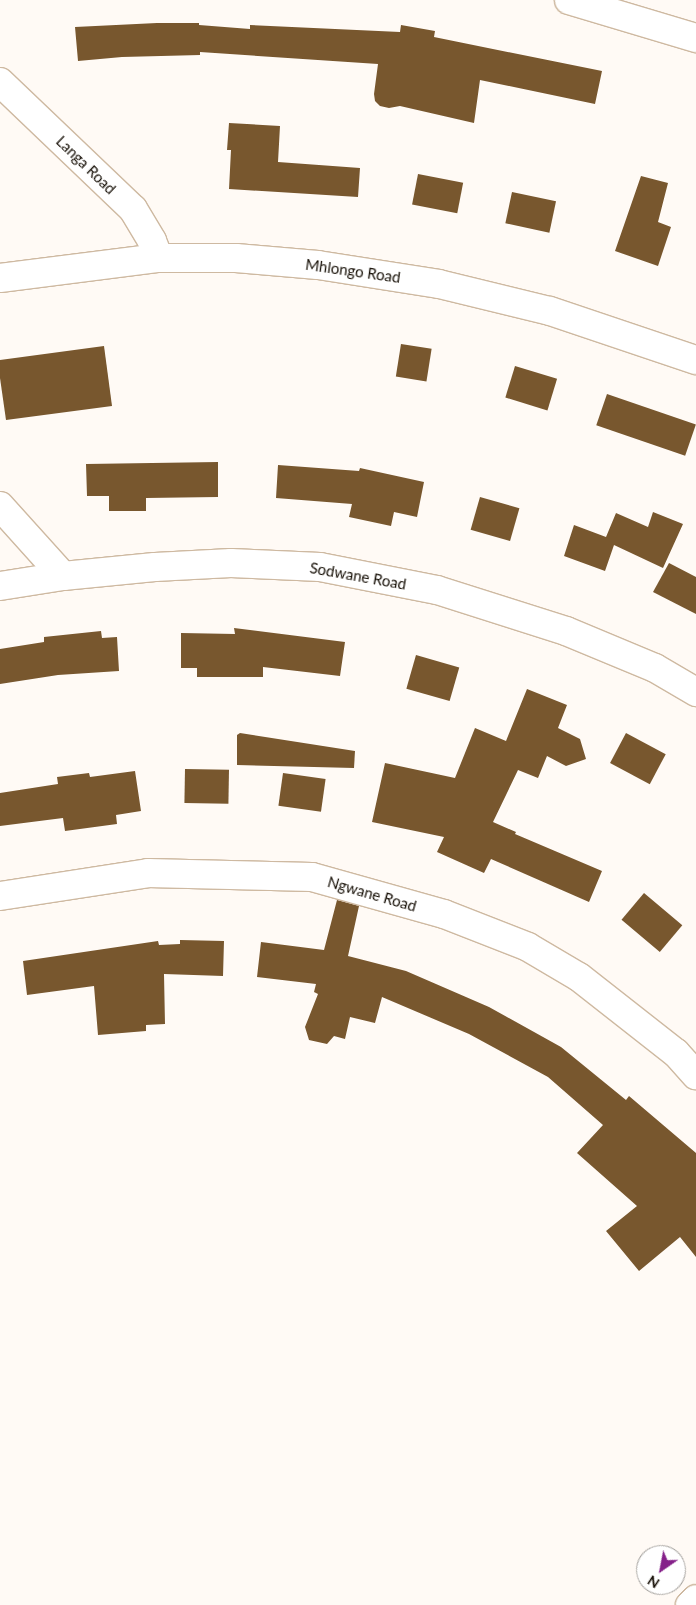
<!DOCTYPE html>
<style>
body{margin:0}
#map{position:relative;width:696px;height:1605px;overflow:hidden;background:#fffaf5;font-family:Lato,sans-serif}
div>[style]{position:absolute}
.building>*{inset:0;background:#78572e;transform-origin:0 0}
.roads{filter:drop-shadow(1px 0 #ceb9a1) drop-shadow(-1px 0 #ceb9a1) drop-shadow(0 1px #ceb9a1) drop-shadow(0 -1px #ceb9a1)}
.minor>*{height:28px;margin:-14px;padding:0 14px;transform-origin:14px;border-radius:14px;background:#fff}
.tertiary>*{height:28px;margin:-14px;padding:0 14px;transform-origin:14px;border-radius:14px;background:#fff}
span{translate:-50% -50%;white-space:nowrap;text-align:center;line-height:1.15;-webkit-text-stroke:5px #fff;paint-order:stroke}
.street-label{font-size:15px;color:#160f06}
.north{position:absolute;left:636px;top:1545px;width:50px;height:50px;box-sizing:border-box;background:#fff;border:1px solid #a29f9b;border-radius:50%;rotate:213deg;font-size:14px;font-weight:700;line-height:20px;text-align:center;color:#160f06}
.north::after{content:'';display:block;margin:auto;width:18px;height:22px;background:#852089;clip-path:polygon(50% 0,100% 100%,50% 72%,0 100%)}
</style>
<div id="map">
<div class="building">
<i style="clip-path:polygon(157px 23px,199px 23px,199px 25px,250px 29px,250px 25px,400px 32px,401px 25px,435px 31px,434px 37px,602px 71px,595px 104px,480px 80px,474px 123px,400px 106px,389px 108px,380px 106px,375px 101px,374px 94px,378px 64px,200px 52px,200px 55px,122px 57px,78px 61px,75px 27px)"></i>
<i style="clip-path:polygon(229px 123px,280px 126px,278px 162px,360px 168px,358px 197px,229px 189px,231px 150px,227px 150px)"></i>
<i style="left:418px;top:174px;width:46px;height:31px;rotate:11deg"></i>
<i style="clip-path:polygon(641px 176px,668px 183px,658px 222px,671px 227px,658px 266px,615px 251px)"></i>
<i style="left:512px;top:192px;width:45px;height:32px;rotate:12deg"></i>
<i style="left:401px;top:344px;width:31px;height:33px;rotate:9deg"></i>
<i style="clip-path:polygon(104px 346px,112px 406px,6px 420px,0 378px,0 360px)"></i>
<i style="left:515px;top:366px;width:44px;height:33px;rotate:17deg"></i>
<i style="left:607px;top:394px;width:94px;height:33px;rotate:19deg"></i>
<i style="clip-path:polygon(218px 462px,218px 497px,146px 498px,146px 511px,109px 511px,109px 496px,87px 496px,86px 464px)"></i>
<i style="clip-path:polygon(278px 465px,359px 471px,360px 468px,424px 482px,417px 517px,394px 512px,391px 526px,349px 517px,352px 504px,276px 498px)"></i>
<i style="left:480px;top:497px;width:41px;height:34px;rotate:16deg"></i>
<i style="clip-path:polygon(653px 512px,683px 524px,663px 568px,614px 545px,605px 571px,564px 556px,574px 525px,606px 537px,616px 513px,648px 527px)"></i>
<i style="clip-path:polygon(669px 563px,696px 577px,696px 614px,653px 592px)"></i>
<i style="clip-path:polygon(234px 628px,345px 642px,340px 676px,263px 667px,263px 677px,197px 677px,197px 668px,181px 668px,181px 633px,235px 634px)"></i>
<i style="clip-path:polygon(101px 631px,102px 638px,117px 637px,119px 671px,58px 675px,0 684px,0 649px,44px 642px,44px 637px)"></i>
<i style="left:416px;top:655px;width:45px;height:35px;rotate:16deg"></i>
<i style="clip-path:polygon(527px 689px,567px 705px,558px 728px,580px 739px,586px 759px,566px 766px,547px 756px,538px 778px,518px 770px,493px 822px,516px 832px,515px 834px,602px 871px,589px 902px,491px 859px,484px 873px,437px 852px,444px 837px,372px 822px,385px 763px,455px 778px,475px 728px,506px 741px)"></i>
<i style="clip-path:polygon(240px 733px,355px 751px,354px 768px,237px 765px,237px 735px)"></i>
<i style="left:626px;top:733px;width:45px;height:34px;rotate:28deg"></i>
<i style="left:185px;top:769px;width:44px;height:34px;rotate:1deg"></i>
<i style="clip-path:polygon(135px 771px,141px 811px,116px 815px,117px 824px,65px 831px,63px 818px,0 826px,0 793px,58px 784px,57px 777px,89px 773px,90px 777px)"></i>
<i style="left:283px;top:773px;width:43px;height:33px;rotate:8deg"></i>
<i style="left:644px;top:893px;width:50px;height:35px;rotate:40deg"></i>
<i style="clip-path:polygon(337px 900px,359px 906px,348px 956px,406px 971px,489px 1007px,561px 1047px,626px 1100px,629px 1096px,696px 1153px,696px 1257px,680px 1237px,639px 1271px,606px 1231px,637px 1206px,577px 1153px,603px 1125px,548px 1077px,469px 1034px,382px 997px,375px 1023px,350px 1017px,345px 1039px,334px 1036px,327px 1044px,309px 1040px,305px 1027px,318px 994px,314px 992px,316px 984px,257px 977px,261px 942px,324px 950px)"></i>
<i style="clip-path:polygon(180px 940px,224px 941px,223px 976px,164px 974px,165px 1024px,146px 1025px,146px 1031px,98px 1035px,94px 986px,27px 995px,23px 961px,158px 941px,159px 945px,180px 944px)"></i>
</div>
<div class="roads">
<div class="minor">
<i style="left:569px;top:0;width:133px;rotate:16.7deg"></i>
<i style="left:0;top:82px;width:184px;rotate:43.7deg"></i>
<i style="left:133px;top:209px;width:37px;rotate:59deg"></i>
<i style="left:152px;top:241px;width:18px;rotate:68deg"></i>
<i style="left:0;top:278px;width:160px;rotate:-7.2deg"></i>
<i style="left:159px;top:258px;width:77px"></i>
<i style="left:236px;top:258px;width:82px;rotate:4.9deg"></i>
<i style="left:318px;top:265px;width:122px;rotate:8.9deg"></i>
<i style="left:439px;top:284px;width:114px;rotate:13.7deg"></i>
<i style="left:550px;top:311px;width:154px;rotate:18.6deg"></i>
<i style="left:0;top:506px;width:94px;rotate:48deg"></i>
<i style="left:0;top:586px;width:64px;rotate:-9deg"></i>
<i style="left:63px;top:576px;width:92px;rotate:-5.6deg"></i>
<i style="left:155px;top:567px;width:76px;rotate:-3deg"></i>
<i style="left:231px;top:563px;width:89px;rotate:2.6deg"></i>
<i style="left:320px;top:567px;width:119px;rotate:11.1deg"></i>
<i style="left:437px;top:590px;width:135px;rotate:17.6deg"></i>
<i style="left:566px;top:631px;width:96px;rotate:22.6deg"></i>
<i style="left:655px;top:668px;width:48px;rotate:30.3deg"></i>
<i style="left:0;top:896px;width:150px;rotate:-8.8deg"></i>
<i style="left:148px;top:873px;width:164px;rotate:1.4deg"></i>
<i style="left:312px;top:877px;width:137px;rotate:15.7deg"></i>
<i style="left:444px;top:914px;width:90px;rotate:21.4deg"></i>
<i style="left:528px;top:947px;width:59px;rotate:30.5deg"></i>
<i style="left:579px;top:977px;width:123px;rotate:38.1deg"></i>
<i style="left:676px;top:1053px;width:30px;rotate:48deg"></i>
</div>
<div class="tertiary">
<i style="left:690px;top:1605px;width:8px;rotate:-45deg"></i>
</div>
</div>
<div class="street-label">
<span style="left:86px;top:165px;rotate:44deg">Langa Road</span>
<span style="left:353px;top:271px;rotate:8deg">Mhlongo Road</span>
<span style="left:358px;top:576px;rotate:10deg">Sodwane Road</span>
<span style="left:372px;top:894px;rotate:16deg">Ngwane Road</span>
</div>
<div class="north">N</div>
</div>
